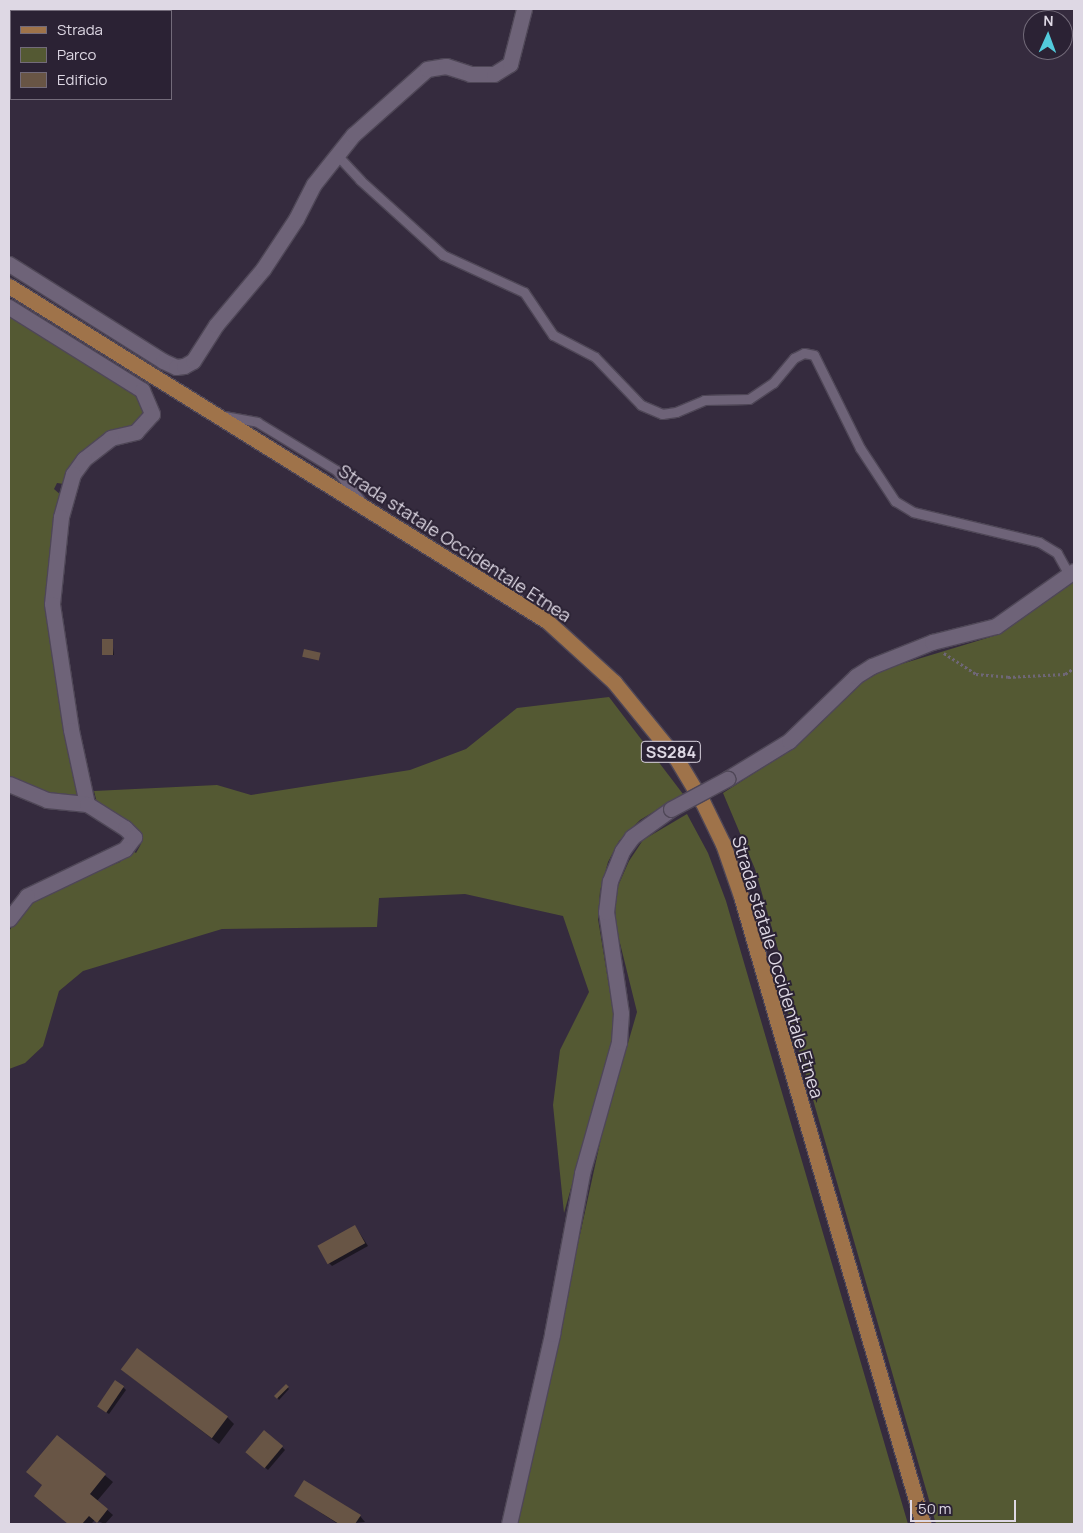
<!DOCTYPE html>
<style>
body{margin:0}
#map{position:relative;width:1083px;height:1533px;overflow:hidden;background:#352b3e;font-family:Manrope,sans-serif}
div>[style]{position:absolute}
.green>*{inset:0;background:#545933}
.shadow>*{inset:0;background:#0007}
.building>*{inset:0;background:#685545;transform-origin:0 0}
.path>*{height:2.5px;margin-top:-1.25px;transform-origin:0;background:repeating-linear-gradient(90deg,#6f6777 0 2.5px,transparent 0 5px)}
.roads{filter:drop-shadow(1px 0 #4f4757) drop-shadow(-1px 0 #4f4757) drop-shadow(0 1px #4f4757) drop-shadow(0 -1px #4f4757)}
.lane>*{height:9px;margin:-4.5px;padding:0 4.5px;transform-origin:4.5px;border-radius:4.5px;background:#6e6378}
.street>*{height:15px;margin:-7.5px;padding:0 7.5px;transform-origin:7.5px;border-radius:7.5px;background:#6e6378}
.primary>*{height:15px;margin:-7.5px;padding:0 7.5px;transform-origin:7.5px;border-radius:7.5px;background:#9f734a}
.bridges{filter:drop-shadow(1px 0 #4f4757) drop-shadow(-1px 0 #4f4757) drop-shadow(0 1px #4f4757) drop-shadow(0 -1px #4f4757)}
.street-bridge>*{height:15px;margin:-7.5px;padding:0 7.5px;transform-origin:7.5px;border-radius:7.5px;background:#6e6378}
span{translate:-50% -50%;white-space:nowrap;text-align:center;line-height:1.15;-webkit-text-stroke:4px #2b2234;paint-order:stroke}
.shield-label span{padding:1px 4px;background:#2b2234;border:1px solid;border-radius:4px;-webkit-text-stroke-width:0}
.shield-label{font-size:16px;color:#ded8e4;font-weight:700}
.street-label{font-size:18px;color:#ded8e4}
.frame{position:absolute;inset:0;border:10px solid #ded8e4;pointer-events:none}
.legend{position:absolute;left:10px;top:10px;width:162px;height:90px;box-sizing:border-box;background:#2b2234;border:1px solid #736b7a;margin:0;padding:6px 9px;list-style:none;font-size:15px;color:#ded8e4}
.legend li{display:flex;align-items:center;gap:10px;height:25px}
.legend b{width:25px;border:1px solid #736b7a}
.north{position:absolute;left:1023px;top:10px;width:50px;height:50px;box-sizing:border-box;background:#2b2234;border:1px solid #736b7a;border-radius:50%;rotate:2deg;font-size:14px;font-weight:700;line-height:20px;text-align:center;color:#ded8e4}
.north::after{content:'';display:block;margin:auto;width:18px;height:22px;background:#53cbdc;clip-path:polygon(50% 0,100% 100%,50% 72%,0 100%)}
.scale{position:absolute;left:910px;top:1500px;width:106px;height:22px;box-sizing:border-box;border:2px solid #ded8e4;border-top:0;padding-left:6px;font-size:15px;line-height:18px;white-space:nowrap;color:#ded8e4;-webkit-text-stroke:4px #2b2234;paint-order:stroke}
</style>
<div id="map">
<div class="green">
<i style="clip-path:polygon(9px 314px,140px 396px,144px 416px,64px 484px,57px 483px,54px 489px,62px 496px,47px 587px,79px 793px,76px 797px,44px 794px,9px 777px)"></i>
<i style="clip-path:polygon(1074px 582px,1074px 1524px,936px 1524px,785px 1003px,789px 988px,755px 869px,723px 793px,791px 750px,863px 682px,885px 669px,997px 635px)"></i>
<i style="clip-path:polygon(609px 697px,683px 794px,640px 820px,619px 841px,608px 862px,600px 891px,598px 919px,614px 1017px,614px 1034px,564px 1213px,553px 1105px,560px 1050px,589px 992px,563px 916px,465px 894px,379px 898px,377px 927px,222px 929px,83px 971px,59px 991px,43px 1046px,25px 1063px,9px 1069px,9px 931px,26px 908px,53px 889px,120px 862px,131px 850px,136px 853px,141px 844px,97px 803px,94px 791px,217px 785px,251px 795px,410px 770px,466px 749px,517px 708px)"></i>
<i style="clip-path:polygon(687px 814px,708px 853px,726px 901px,908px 1524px,517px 1524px,603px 1129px,637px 1012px,617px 931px,615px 910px,618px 886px,629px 861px,643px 840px)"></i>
</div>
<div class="shadow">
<i style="clip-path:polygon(112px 640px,114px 655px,105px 655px,103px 654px)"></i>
<i style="clip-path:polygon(355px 1226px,368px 1246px,332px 1266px,329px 1263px)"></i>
<i style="clip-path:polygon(122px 1370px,227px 1417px,234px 1424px,219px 1444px)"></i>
<i style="clip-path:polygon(286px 1386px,289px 1389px,279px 1400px,276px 1396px)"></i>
<i style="clip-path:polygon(123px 1387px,126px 1390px,109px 1414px,101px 1409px)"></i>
<i style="clip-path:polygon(57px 1436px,113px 1482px,97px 1501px,113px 1515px,105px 1524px,95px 1520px,91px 1524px,69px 1524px,40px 1501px)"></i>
<i style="clip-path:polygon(282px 1447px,285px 1450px,268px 1470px,250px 1455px)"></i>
<i style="clip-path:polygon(295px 1496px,360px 1516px,365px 1522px,338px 1524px)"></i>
</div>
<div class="building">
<i style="left:102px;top:639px;width:11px;height:16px"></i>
<i style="left:304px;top:649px;width:17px;height:8px;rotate:13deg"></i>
<i style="left:355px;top:1225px;width:21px;height:43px;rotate:61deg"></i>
<i style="left:137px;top:1348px;width:114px;height:27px;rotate:37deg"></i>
<i style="left:115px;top:1380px;width:11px;height:32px;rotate:34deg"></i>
<i style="left:286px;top:1384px;width:4px;height:17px;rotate:45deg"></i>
<i style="left:264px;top:1430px;width:25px;height:29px;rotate:40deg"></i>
<i style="clip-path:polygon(57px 1435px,106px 1474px,90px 1494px,108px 1509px,97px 1523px,89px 1516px,82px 1524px,68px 1524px,34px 1496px,42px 1485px,26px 1472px)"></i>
<i style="clip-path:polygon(304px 1480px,361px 1515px,355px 1524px,339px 1524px,294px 1496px)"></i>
</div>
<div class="path">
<i style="left:944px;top:653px;width:38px;rotate:33deg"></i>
<i style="left:976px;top:674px;width:32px;rotate:5deg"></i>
<i style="left:1008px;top:677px;width:57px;rotate:-3deg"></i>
<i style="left:1065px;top:674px;width:11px;rotate:-34deg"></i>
</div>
<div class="roads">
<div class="lane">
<i style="left:337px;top:155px;width:34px;rotate:47deg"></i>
<i style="left:360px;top:180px;width:112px;rotate:42.1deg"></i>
<i style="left:443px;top:255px;width:89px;rotate:24.6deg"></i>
<i style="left:524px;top:292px;width:52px;rotate:56deg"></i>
<i style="left:553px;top:335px;width:47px;rotate:27.6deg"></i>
<i style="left:595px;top:357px;width:66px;rotate:46.2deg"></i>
<i style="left:641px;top:405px;width:23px;rotate:23deg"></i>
<i style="left:662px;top:414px;width:14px;rotate:-8deg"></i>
<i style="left:676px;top:412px;width:30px;rotate:-23deg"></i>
<i style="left:704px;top:400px;width:45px;rotate:-1.3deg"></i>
<i style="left:749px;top:399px;width:29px;rotate:-34deg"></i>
<i style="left:773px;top:383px;width:33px;rotate:-50deg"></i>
<i style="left:794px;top:358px;width:11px;rotate:-27deg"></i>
<i style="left:804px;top:353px;width:10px;rotate:11deg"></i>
<i style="left:814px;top:355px;width:104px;rotate:63.7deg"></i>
<i style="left:860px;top:448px;width:64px;rotate:56.6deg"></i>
<i style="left:895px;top:501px;width:21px;rotate:31deg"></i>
<i style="left:913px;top:512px;width:130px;rotate:13.4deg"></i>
<i style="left:1039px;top:542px;width:21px;rotate:31deg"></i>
<i style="left:1057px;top:553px;width:25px;rotate:61deg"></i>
<i style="left:224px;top:416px;width:34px;rotate:10deg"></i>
<i style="left:257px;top:422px;width:92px;rotate:31.3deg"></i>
<i style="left:336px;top:470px;width:38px;rotate:51deg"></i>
</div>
<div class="street">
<i style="left:9px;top:264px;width:182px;rotate:32.2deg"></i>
<i style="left:163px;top:361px;width:14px;rotate:25deg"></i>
<i style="left:176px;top:367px;width:8px;rotate:-7deg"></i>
<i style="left:184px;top:366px;width:10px;rotate:-29deg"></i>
<i style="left:193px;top:361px;width:43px;rotate:-57.4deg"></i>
<i style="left:216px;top:325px;width:73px;rotate:-50deg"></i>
<i style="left:263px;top:269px;width:60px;rotate:-56.6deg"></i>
<i style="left:296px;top:219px;width:39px;rotate:-63deg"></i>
<i style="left:314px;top:184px;width:63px;rotate:-51.5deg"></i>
<i style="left:353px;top:135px;width:99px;rotate:-41.7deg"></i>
<i style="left:427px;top:69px;width:19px;rotate:-9deg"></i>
<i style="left:446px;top:66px;width:25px;rotate:18deg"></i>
<i style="left:470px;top:74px;width:24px"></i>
<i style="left:494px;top:74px;width:19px;rotate:-32deg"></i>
<i style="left:510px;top:64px;width:57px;rotate:-75.7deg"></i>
<i style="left:9px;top:307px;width:157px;rotate:32deg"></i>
<i style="left:142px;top:390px;width:26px;rotate:67deg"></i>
<i style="left:152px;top:414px;width:24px;rotate:132deg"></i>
<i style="left:136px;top:432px;width:26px;rotate:167deg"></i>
<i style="left:111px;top:438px;width:34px;rotate:142deg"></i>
<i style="left:84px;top:459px;width:19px;rotate:126deg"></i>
<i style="left:73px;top:474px;width:45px;rotate:105.6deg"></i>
<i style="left:61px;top:517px;width:87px;rotate:95.9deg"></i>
<i style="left:52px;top:604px;width:127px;rotate:81.4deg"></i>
<i style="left:71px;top:730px;width:76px;rotate:77.8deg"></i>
<i style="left:727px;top:779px;width:73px;rotate:-31.5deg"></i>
<i style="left:789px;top:741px;width:93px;rotate:-44.1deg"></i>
<i style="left:856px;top:676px;width:19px;rotate:-32deg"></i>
<i style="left:872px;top:666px;width:65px;rotate:-21.8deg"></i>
<i style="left:932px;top:642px;width:66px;rotate:-14deg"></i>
<i style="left:996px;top:626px;width:95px;rotate:-35.2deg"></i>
<i style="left:9px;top:784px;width:41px;rotate:22.8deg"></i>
<i style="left:47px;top:800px;width:40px;rotate:5.7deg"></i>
<i style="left:87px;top:804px;width:45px;rotate:32.3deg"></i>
<i style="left:125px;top:828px;width:13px;rotate:45deg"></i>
<i style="left:134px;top:837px;width:15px;rotate:127deg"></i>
<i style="left:125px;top:849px;width:109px;rotate:154.4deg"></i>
<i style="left:27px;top:896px;width:29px;rotate:128deg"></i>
<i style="left:509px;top:1524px;width:195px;rotate:-77.2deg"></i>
<i style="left:552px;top:1334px;width:164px;rotate:-79.4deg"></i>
<i style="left:582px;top:1173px;width:136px;rotate:-74.2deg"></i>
<i style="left:619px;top:1042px;width:29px;rotate:-86deg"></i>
<i style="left:621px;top:1013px;width:102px;rotate:-98.4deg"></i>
<i style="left:606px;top:912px;width:31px;rotate:-83deg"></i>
<i style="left:610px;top:881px;width:32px;rotate:-68deg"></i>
<i style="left:622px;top:851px;width:17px;rotate:-54deg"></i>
<i style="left:632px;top:837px;width:48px;rotate:-35.7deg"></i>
</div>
<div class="primary">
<i style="left:9px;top:286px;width:634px;rotate:31.91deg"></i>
<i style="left:547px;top:621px;width:91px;rotate:42.3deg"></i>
<i style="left:614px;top:682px;width:98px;rotate:50.8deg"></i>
<i style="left:676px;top:758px;width:52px;rotate:59deg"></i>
<i style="left:703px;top:803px;width:46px;rotate:64deg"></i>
<i style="left:723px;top:844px;width:55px;rotate:70.9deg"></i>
<i style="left:741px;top:896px;width:654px;rotate:73.84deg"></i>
</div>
</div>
<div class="bridges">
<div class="street-bridge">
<i style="left:671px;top:809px;width:64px;rotate:-28.2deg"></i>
</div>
</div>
<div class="shield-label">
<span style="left:671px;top:752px">SS284</span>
</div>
<div class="street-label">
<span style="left:455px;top:543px;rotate:33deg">Strada statale Occidentale Etnea</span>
<span style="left:778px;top:967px;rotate:73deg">Strada statale Occidentale Etnea</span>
</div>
<div class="frame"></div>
<ul class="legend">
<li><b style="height:6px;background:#9f734a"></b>Strada</li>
<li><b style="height:14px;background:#545933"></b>Parco</li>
<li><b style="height:14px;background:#685545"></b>Edificio</li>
</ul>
<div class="north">N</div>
<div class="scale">50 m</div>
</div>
